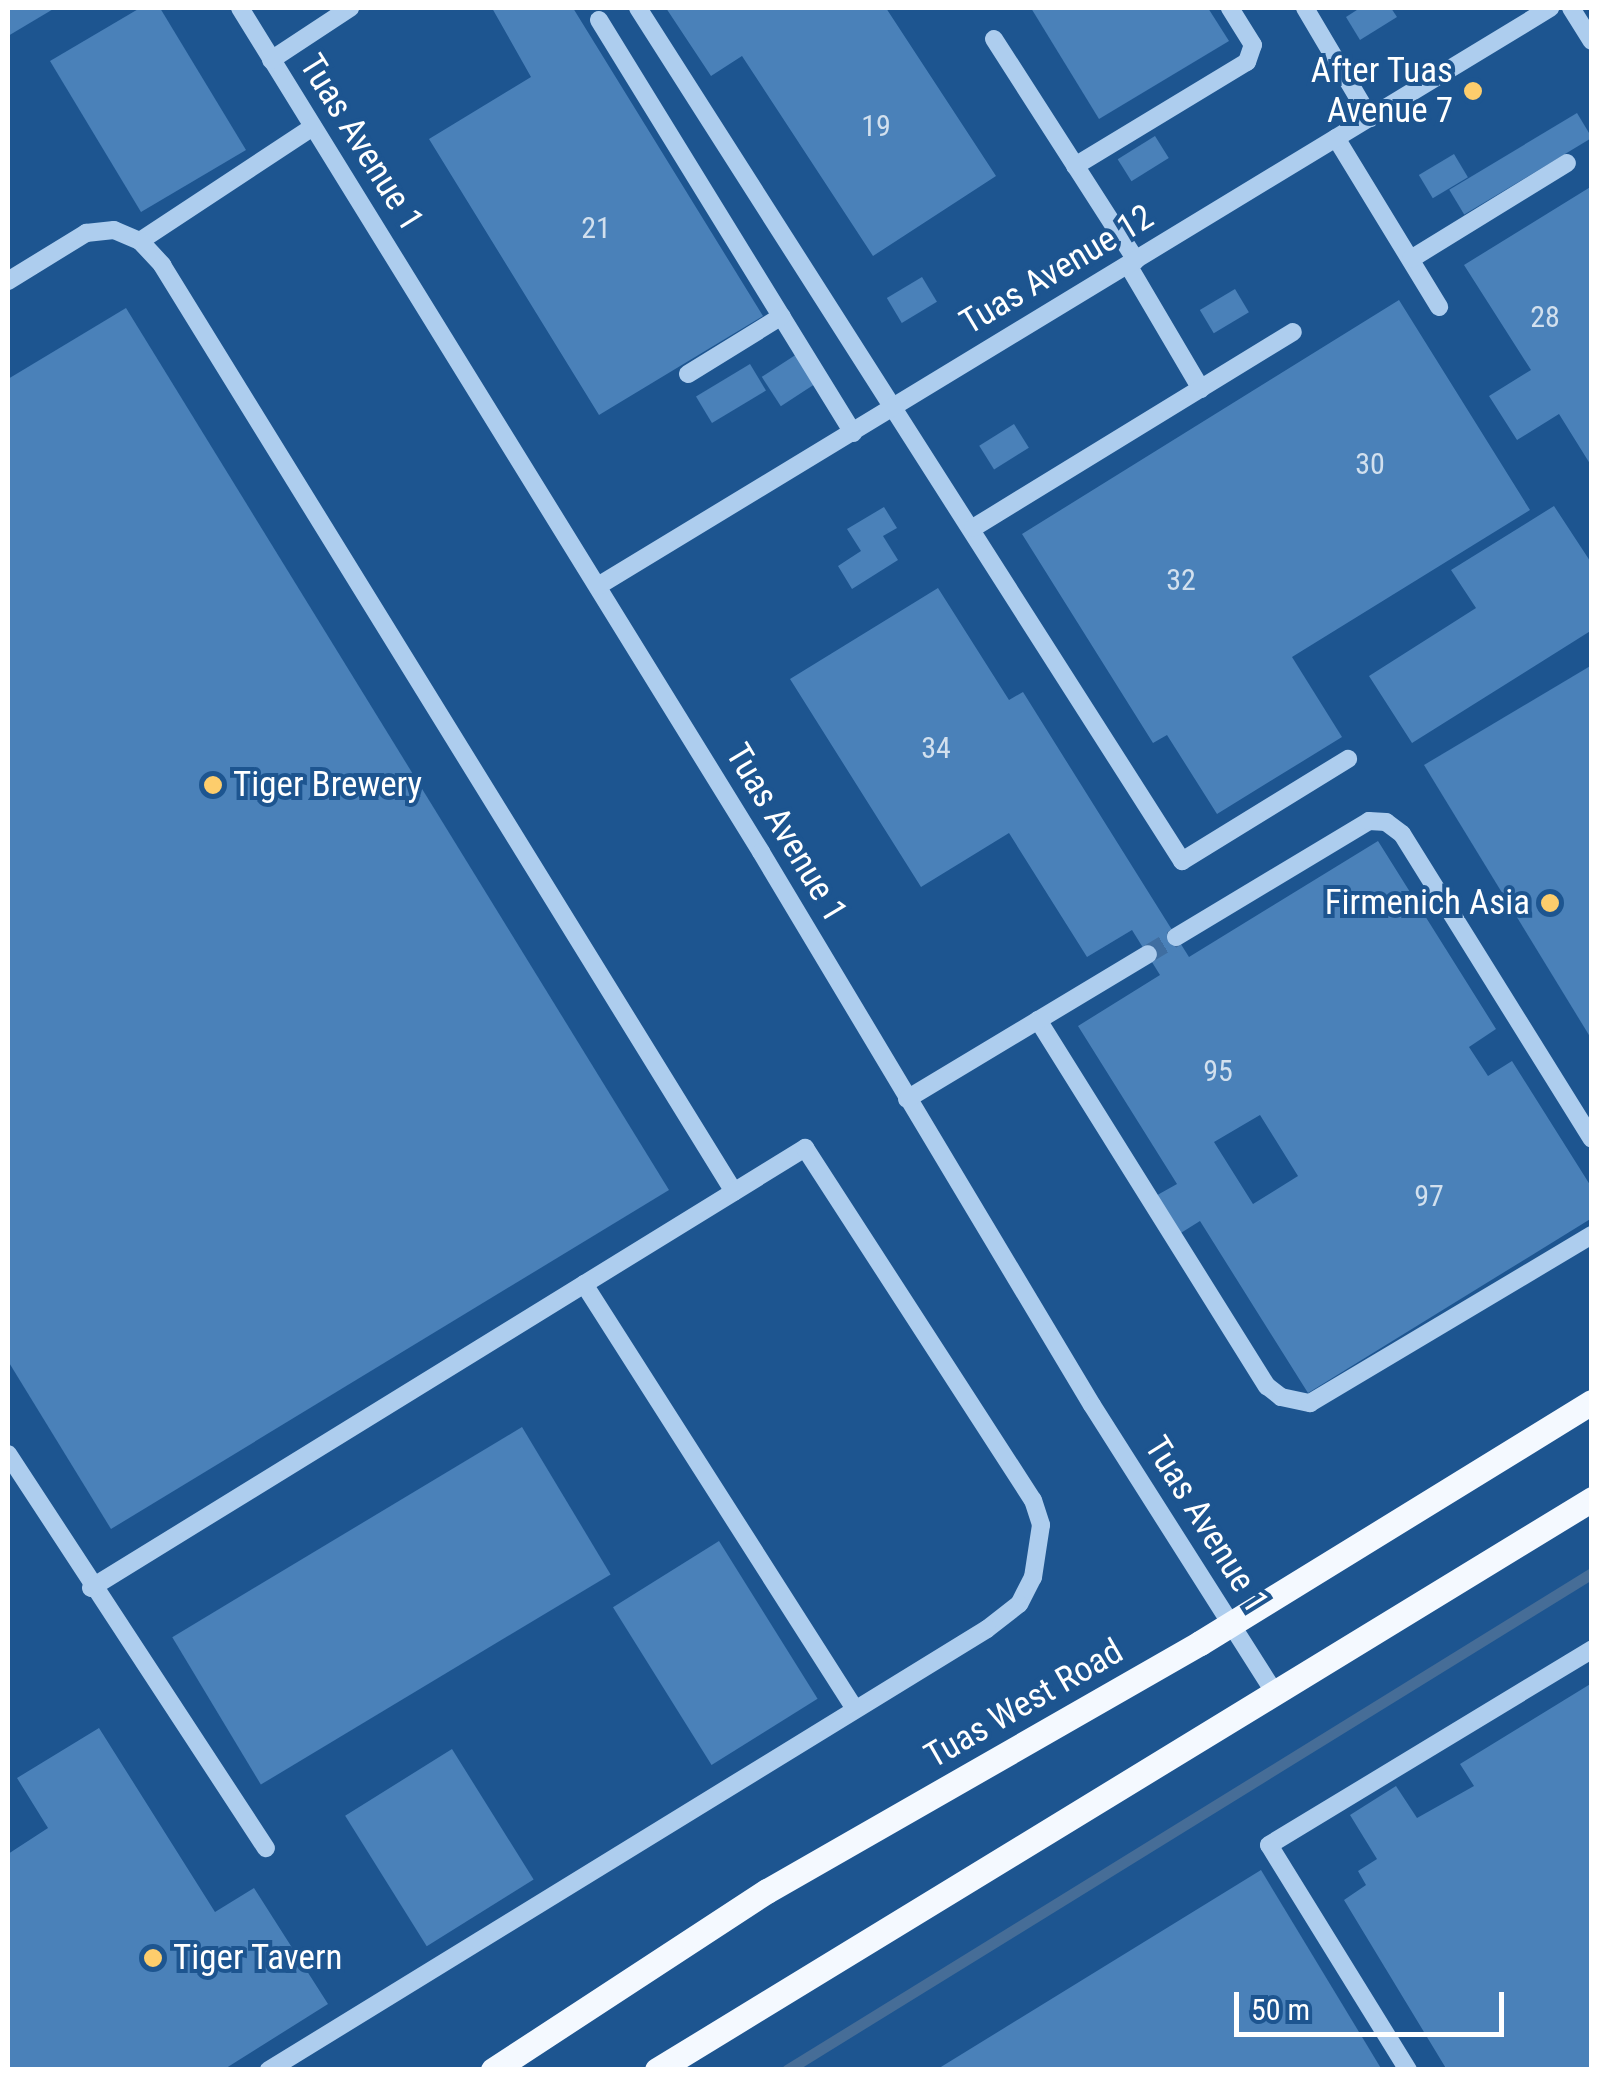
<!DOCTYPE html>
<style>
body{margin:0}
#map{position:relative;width:1599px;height:2077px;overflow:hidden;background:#1d5590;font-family:"Roboto Condensed",sans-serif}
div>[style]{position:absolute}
.stream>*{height:11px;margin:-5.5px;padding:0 5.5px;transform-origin:5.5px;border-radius:5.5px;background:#466d97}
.building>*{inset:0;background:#4a81b9;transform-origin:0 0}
.minor-tunnel>*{height:18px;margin-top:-9px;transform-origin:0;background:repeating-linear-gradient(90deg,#3f6ea1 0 18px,transparent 0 27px)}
.minor>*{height:18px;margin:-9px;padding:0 9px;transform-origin:9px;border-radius:9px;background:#adcdee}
.major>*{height:25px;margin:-12.5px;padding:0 12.5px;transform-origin:12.5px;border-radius:12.5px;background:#f4f9ff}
.dots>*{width:28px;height:28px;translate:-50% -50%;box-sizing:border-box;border:5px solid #1d5590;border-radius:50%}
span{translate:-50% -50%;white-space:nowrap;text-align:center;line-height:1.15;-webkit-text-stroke:8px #1d5590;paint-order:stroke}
.number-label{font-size:30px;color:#d2e0ee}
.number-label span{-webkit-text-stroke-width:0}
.poi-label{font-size:35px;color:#fff}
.right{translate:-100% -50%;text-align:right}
.left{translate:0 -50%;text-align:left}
.street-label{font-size:35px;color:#fff}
.frame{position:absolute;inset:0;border:10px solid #fff;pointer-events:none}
.scale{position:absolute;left:1234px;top:1992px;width:270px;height:45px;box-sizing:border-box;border:5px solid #fff;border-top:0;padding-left:12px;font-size:30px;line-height:35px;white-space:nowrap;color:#fff;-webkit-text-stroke:8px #1d5590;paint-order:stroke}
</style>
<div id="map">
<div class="stream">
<i style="left:787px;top:2070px;width:946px;rotate:-31.69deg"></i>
</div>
<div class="building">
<i style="clip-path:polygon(8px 8px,55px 8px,8px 36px)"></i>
<i style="clip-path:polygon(140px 8px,160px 8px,246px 150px,141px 212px,50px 61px)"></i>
<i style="clip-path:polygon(492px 8px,573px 8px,763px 316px,599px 415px,429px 139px,531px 77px)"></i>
<i style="clip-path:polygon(666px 8px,886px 8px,996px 176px,873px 256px,742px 56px,711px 76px)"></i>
<i style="clip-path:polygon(1031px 8px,1208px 8px,1229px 41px,1099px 119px)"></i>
<i style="clip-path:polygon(1360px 8px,1391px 8px,1397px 17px,1360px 40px,1346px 17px)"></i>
<i style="left:1577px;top:113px;width:29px;height:149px;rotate:59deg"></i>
<i style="left:1155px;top:136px;width:26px;height:44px;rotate:58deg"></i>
<i style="left:1454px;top:154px;width:27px;height:41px;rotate:59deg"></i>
<i style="clip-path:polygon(1592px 186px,1592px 467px,1559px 414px,1517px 440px,1489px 396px,1531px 370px,1464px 265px)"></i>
<i style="left:922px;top:277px;width:29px;height:41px;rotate:59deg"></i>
<i style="left:1235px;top:289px;width:27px;height:41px;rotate:59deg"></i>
<i style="clip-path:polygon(1399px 300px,1530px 510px,1292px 657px,1342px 737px,1217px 814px,1167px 735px,1153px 743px,1022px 534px)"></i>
<i style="clip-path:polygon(126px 308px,669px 1190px,111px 1529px,8px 1361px,8px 379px)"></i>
<i style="left:797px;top:354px;width:35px;height:42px;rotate:57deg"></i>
<i style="left:750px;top:364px;width:31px;height:63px;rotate:59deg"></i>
<i style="left:1014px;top:424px;width:28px;height:41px;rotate:58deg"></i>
<i style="clip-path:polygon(1554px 506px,1592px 564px,1592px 630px,1412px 743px,1369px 676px,1476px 608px,1451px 570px)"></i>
<i style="clip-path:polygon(884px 507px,897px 528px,883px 536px,898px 560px,852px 589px,838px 566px,861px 551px,847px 529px)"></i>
<i style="clip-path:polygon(evenodd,938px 588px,1009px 700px,1023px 692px,1189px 957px,1378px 841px,1496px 1029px,1469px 1047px,1488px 1076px,1512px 1061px,1592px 1188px,1592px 1218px,1308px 1393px,1200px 1221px,1176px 1236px,1152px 1198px,1177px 1184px,1078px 1026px,1160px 975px,1132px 930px,1087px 957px,1009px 833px,921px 887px,790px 679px,938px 588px,1260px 1115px,1298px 1176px,1253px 1204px,1214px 1142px,1260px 1115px)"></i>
<i style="clip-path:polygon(1592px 665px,1592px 1040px,1424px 765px)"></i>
<i style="left:522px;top:1427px;width:172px;height:408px;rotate:59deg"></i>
<i style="left:719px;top:1541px;width:186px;height:125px;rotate:58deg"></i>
<i style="clip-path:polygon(1592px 1683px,1592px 2070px,1447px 2070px,1344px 1900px,1366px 1885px,1358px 1871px,1377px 1859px,1350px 1815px,1396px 1786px,1417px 1818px,1474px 1786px,1460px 1764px)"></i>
<i style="clip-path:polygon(99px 1728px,215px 1912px,254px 1888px,328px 2004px,223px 2070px,8px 2070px,8px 1854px,48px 1828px,17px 1778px)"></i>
<i style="left:452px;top:1749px;width:154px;height:126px;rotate:58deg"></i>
<i style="clip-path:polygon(1261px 1870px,1382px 2070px,936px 2070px)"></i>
</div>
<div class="minor-tunnel">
<i style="left:1148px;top:954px;width:33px;rotate:-31deg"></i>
</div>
<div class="minor">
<i style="left:240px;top:8px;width:992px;rotate:58.31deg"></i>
<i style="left:761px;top:852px;width:644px;rotate:59.1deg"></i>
<i style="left:1092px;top:1405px;width:341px;rotate:57.6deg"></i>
<i style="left:638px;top:8px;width:1012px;rotate:57.47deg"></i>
<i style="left:1182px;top:861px;width:195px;rotate:-31.6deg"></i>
<i style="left:1305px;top:8px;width:128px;rotate:59.4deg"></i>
<i style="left:1571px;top:8px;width:39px;rotate:58deg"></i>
<i style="left:599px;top:20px;width:485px;rotate:58.4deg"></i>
<i style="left:994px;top:39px;width:263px;rotate:57.3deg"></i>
<i style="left:271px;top:60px;width:95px;rotate:-33.4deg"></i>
<i style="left:1336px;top:138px;width:198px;rotate:58.6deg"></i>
<i style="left:1075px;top:166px;width:201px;rotate:-31.2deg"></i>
<i style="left:1247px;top:62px;width:18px;rotate:-71deg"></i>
<i style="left:1253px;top:45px;width:44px;rotate:-121.9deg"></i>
<i style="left:140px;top:241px;width:207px;rotate:-33.4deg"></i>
<i style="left:1411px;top:259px;width:183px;rotate:-31.6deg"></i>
<i style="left:1128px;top:265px;width:144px;rotate:59.5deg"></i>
<i style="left:8px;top:281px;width:92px;rotate:-31.6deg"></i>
<i style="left:86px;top:233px;width:28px;rotate:-6deg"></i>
<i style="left:114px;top:230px;width:28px;rotate:23deg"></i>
<i style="left:140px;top:241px;width:33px;rotate:47deg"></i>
<i style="left:162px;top:265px;width:1089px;rotate:58.32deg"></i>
<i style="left:688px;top:374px;width:110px;rotate:-31.7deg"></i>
<i style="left:973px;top:528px;width:375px;rotate:-31.5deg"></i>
<i style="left:598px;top:586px;width:1114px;rotate:-31.26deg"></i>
<i style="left:1176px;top:937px;width:225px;rotate:-31deg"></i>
<i style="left:1369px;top:821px;width:17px;rotate:3deg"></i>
<i style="left:1386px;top:822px;width:20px;rotate:37deg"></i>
<i style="left:1402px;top:834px;width:359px;rotate:58.1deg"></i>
<i style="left:1038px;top:1020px;width:432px;rotate:58deg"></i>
<i style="left:1267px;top:1386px;width:18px;rotate:38deg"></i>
<i style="left:1281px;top:1397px;width:30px;rotate:12deg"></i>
<i style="left:1310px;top:1403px;width:328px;rotate:-30.8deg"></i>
<i style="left:907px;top:1099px;width:281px;rotate:-31deg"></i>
<i style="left:584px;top:1284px;width:504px;rotate:57.48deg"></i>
<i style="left:8px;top:1454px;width:471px;rotate:56.8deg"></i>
<i style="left:91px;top:1588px;width:839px;rotate:-31.64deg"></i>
<i style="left:805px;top:1148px;width:419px;rotate:57.1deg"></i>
<i style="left:1033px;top:1500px;width:26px;rotate:72deg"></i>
<i style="left:1041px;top:1525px;width:53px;rotate:98.7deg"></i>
<i style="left:1033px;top:1577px;width:30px;rotate:117deg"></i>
<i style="left:1019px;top:1604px;width:41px;rotate:142deg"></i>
<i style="left:987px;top:1629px;width:843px;rotate:148.44deg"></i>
<i style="left:1408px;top:2070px;width:264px;rotate:-121.7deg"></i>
<i style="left:1269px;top:1845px;width:378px;rotate:-31.2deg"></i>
</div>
<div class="major">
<i style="left:493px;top:2070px;width:327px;rotate:-33.2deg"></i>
<i style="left:767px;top:1891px;width:499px;rotate:-29.8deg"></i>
<i style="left:1200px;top:1643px;width:460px;rotate:-31.6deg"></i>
<i style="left:657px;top:2070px;width:1096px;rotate:-31.41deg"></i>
</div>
<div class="dots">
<i style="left:1473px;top:91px;background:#fdcd6c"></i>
<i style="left:213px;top:785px;background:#fdcd6c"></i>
<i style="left:1550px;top:903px;background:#fdcd6c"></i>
<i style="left:153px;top:1958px;background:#fdcd6c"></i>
</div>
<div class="number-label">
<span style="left:876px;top:126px">19</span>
<span style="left:596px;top:228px">21</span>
<span style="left:1545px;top:317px">28</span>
<span style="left:1370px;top:464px">30</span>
<span style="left:1181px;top:580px">32</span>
<span style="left:936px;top:748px">34</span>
<span style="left:1218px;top:1071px">95</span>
<span style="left:1429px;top:1196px">97</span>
</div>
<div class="poi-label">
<span class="right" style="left:1453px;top:91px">After Tuas<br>Avenue 7</span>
<span class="left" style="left:233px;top:785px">Tiger Brewery</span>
<span class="right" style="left:1530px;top:903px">Firmenich Asia</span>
<span class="left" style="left:173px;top:1958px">Tiger Tavern</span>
</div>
<div class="street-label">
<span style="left:361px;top:143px;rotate:58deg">Tuas Avenue 1</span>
<span style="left:1057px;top:270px;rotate:-31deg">Tuas Avenue 12</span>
<span style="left:786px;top:833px;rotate:59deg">Tuas Avenue 1</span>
<span style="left:1206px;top:1525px;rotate:58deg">Tuas Avenue 1</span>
<span style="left:1024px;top:1704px;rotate:-30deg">Tuas West Road</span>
</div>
<div class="frame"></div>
<div class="scale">50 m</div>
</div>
